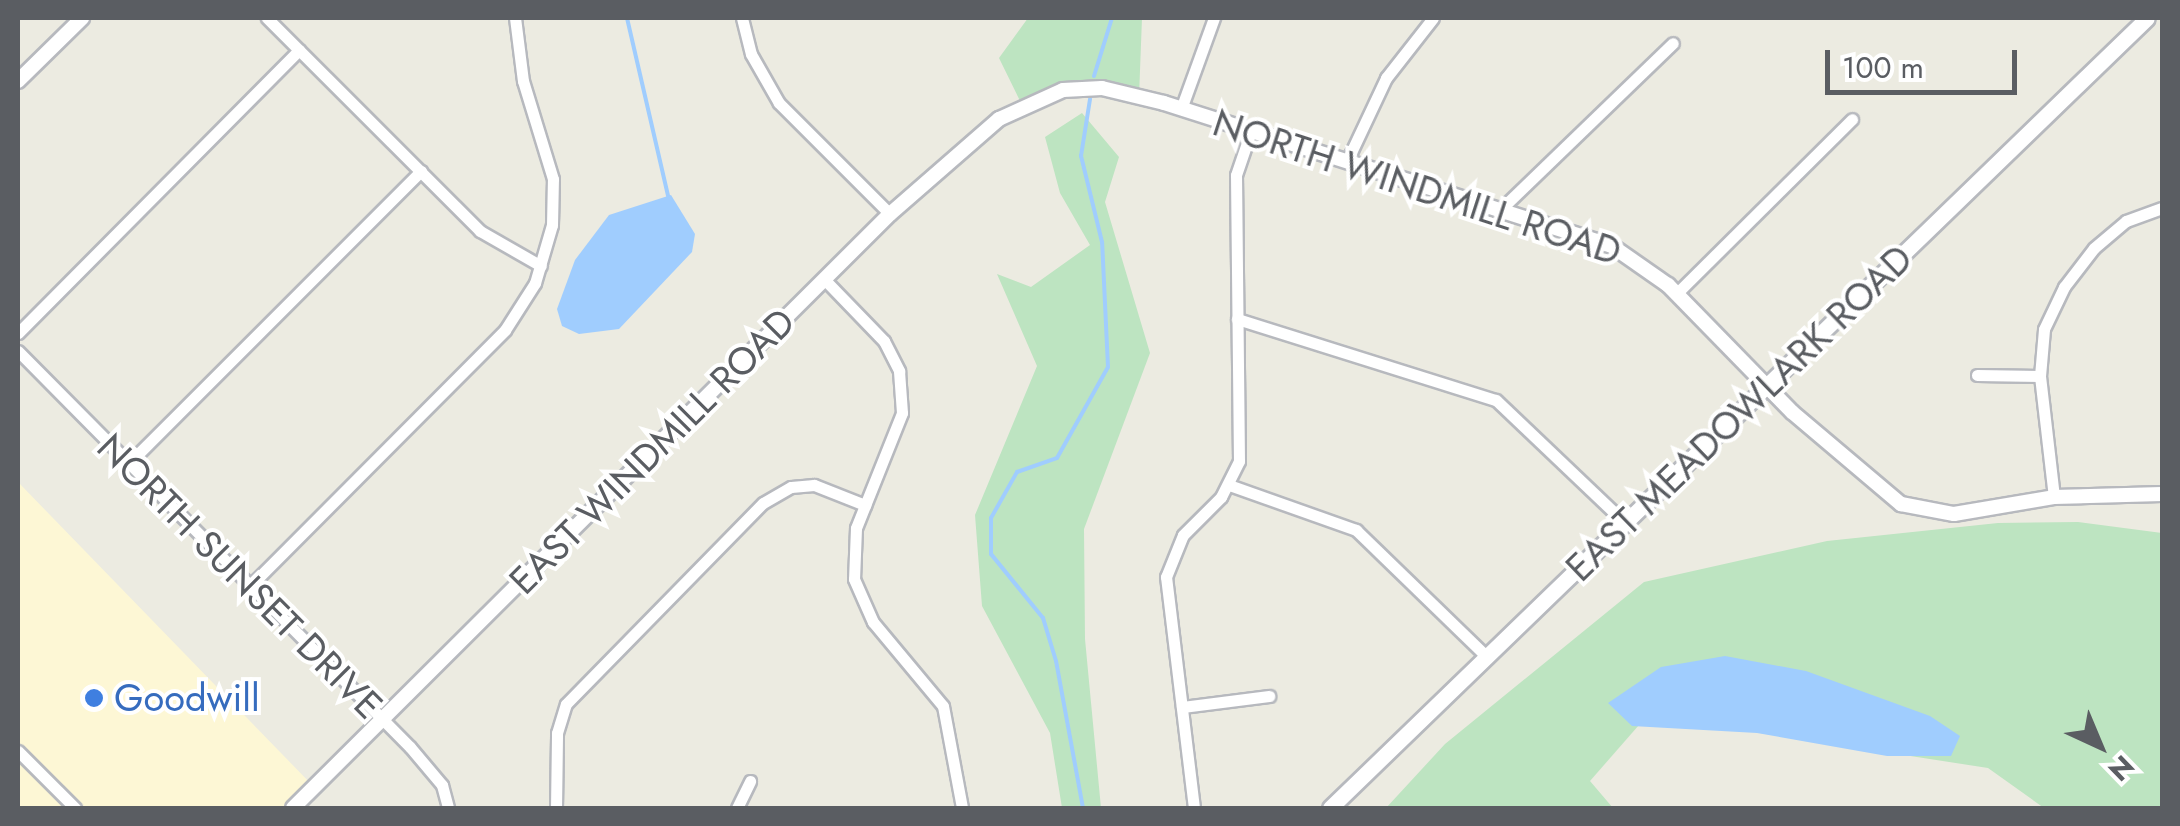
<!DOCTYPE html>
<style>
body{margin:0}
#map{position:relative;width:2180px;height:826px;overflow:hidden;background:#ecebe1;font-family:Jost,sans-serif}
div>[style]{position:absolute}
.commercial>*{inset:0;background:#fdf7d5}
.green>*{inset:0;background:#bde4c1}
.water>*{inset:0;background:#a0cdfe}
.stream>*{height:4px;margin:-2px;padding:0 2px;transform-origin:2px;border-radius:2px;background:#a0cdfe}
.roads{filter:drop-shadow(2px 0 #b7b9be) drop-shadow(-2px 0 #b7b9be) drop-shadow(0 2px #b7b9be) drop-shadow(0 -2px #b7b9be)}
.minor>*{height:11px;margin:-5.5px;padding:0 5.5px;transform-origin:5.5px;border-radius:5.5px;background:#fff}
.tertiary>*{height:14px;margin:-7px;padding:0 7px;transform-origin:7px;border-radius:7px;background:#fff}
.secondary>*{height:15px;margin:-7.5px;padding:0 7.5px;transform-origin:7.5px;border-radius:7.5px;background:#fff}
.dots>*{width:28px;height:28px;translate:-50% -50%;box-sizing:border-box;border:5px solid #fff;border-radius:50%}
span{translate:-50% -50%;white-space:nowrap;text-align:center;line-height:1.15;-webkit-text-stroke:8px #fff;paint-order:stroke}
.street-label{font-size:38px;color:#5a5d62}
.shop-label{font-size:38px;color:#366cbe}
.left{translate:0 -50%;text-align:left}
.frame{position:absolute;inset:0;border:20px solid #5a5d62;pointer-events:none}
.north{position:absolute;left:2050px;top:696px;width:100px;height:100px;-webkit-text-stroke:8px #fff;paint-order:stroke;rotate:136deg;font-size:28px;font-weight:700;line-height:40px;text-align:center;color:#5a5d62}
.north::after{content:'';display:block;margin:auto;width:35px;height:45px;background:#5a5d62;clip-path:polygon(50% 0,100% 100%,50% 72%,0 100%)}
.scale{position:absolute;left:1825px;top:50px;width:192px;height:45px;box-sizing:border-box;border:5px solid #5a5d62;border-top:0;padding-left:12px;font-size:30px;line-height:35px;white-space:nowrap;color:#5a5d62;-webkit-text-stroke:8px #fff;paint-order:stroke}
</style>
<div id="map">
<div class="commercial">
<i style="clip-path:polygon(18px 482px,314px 787px,292px 808px,18px 808px)"></i>
</div>
<div class="green">
<i style="clip-path:polygon(1028px 18px,1142px 18px,1139px 97px,1102px 88px,1022px 105px,999px 58px)"></i>
<i style="clip-path:polygon(1082px 113px,1119px 157px,1105px 202px,1150px 353px,1084px 529px,1085px 639px,1101px 808px,1062px 808px,1050px 733px,982px 606px,975px 515px,1037px 366px,997px 274px,1031px 287px,1090px 245px,1060px 193px,1045px 137px)"></i>
<i style="clip-path:polygon(2078px 522px,2162px 533px,2162px 808px,2044px 808px,1988px 768px,1716px 726px,1639px 725px,1590px 781px,1613px 808px,1386px 808px,1445px 744px,1644px 582px,1827px 541px,1998px 523px)"></i>
</div>
<div class="water">
<i style="clip-path:polygon(671px 195px,695px 234px,692px 252px,619px 329px,579px 334px,562px 326px,557px 309px,575px 260px,609px 215px)"></i>
<i style="clip-path:polygon(1725px 656px,1806px 671px,1930px 716px,1960px 736px,1951px 756px,1887px 756px,1757px 733px,1632px 726px,1608px 703px,1661px 667px)"></i>
</div>
<div class="stream">
<i style="left:627px;top:18px;width:183px;rotate:77deg"></i>
<i style="left:1094px;top:76px;width:61px;rotate:-72.8deg"></i>
<i style="left:1083px;top:808px;width:149px;rotate:-100.4deg"></i>
<i style="left:1056px;top:661px;width:45px;rotate:-106.8deg"></i>
<i style="left:1043px;top:618px;width:82px;rotate:-129.1deg"></i>
<i style="left:991px;top:554px;width:36px;rotate:-90deg"></i>
<i style="left:991px;top:518px;width:53px;rotate:-60.5deg"></i>
<i style="left:1017px;top:472px;width:42px;rotate:-19.3deg"></i>
<i style="left:1057px;top:458px;width:104px;rotate:-60.7deg"></i>
<i style="left:1108px;top:367px;width:125px;rotate:-92.7deg"></i>
<i style="left:1102px;top:242px;width:89px;rotate:-103.7deg"></i>
<i style="left:1081px;top:156px;width:58px;rotate:-81deg"></i>
</div>
<div class="roads">
<div class="minor">
<i style="left:267px;top:18px;width:301px;rotate:45deg"></i>
<i style="left:480px;top:231px;width:70px;rotate:29.8deg"></i>
<i style="left:742px;top:18px;width:37px;rotate:76deg"></i>
<i style="left:751px;top:54px;width:56px;rotate:60.3deg"></i>
<i style="left:779px;top:103px;width:157px;rotate:45deg"></i>
<i style="left:1181px;top:109px;width:97px;rotate:-70.1deg"></i>
<i style="left:1347px;top:161px;width:92px;rotate:-64.8deg"></i>
<i style="left:1386px;top:78px;width:76px;rotate:-51.9deg"></i>
<i style="left:1500px;top:210px;width:240px;rotate:-44deg"></i>
<i style="left:825px;top:280px;width:85px;rotate:46deg"></i>
<i style="left:884px;top:341px;width:34px;rotate:63deg"></i>
<i style="left:899px;top:371px;width:42px;rotate:85.9deg"></i>
<i style="left:902px;top:413px;width:124px;rotate:111.8deg"></i>
<i style="left:856px;top:528px;width:51px;rotate:92.2deg"></i>
<i style="left:854px;top:579px;width:47px;rotate:66.2deg"></i>
<i style="left:873px;top:622px;width:109px;rotate:50.2deg"></i>
<i style="left:943px;top:706px;width:104px;rotate:79.4deg"></i>
<i style="left:1676px;top:294px;width:248px;rotate:-44.8deg"></i>
<i style="left:1237px;top:319px;width:271px;rotate:17.4deg"></i>
<i style="left:1496px;top:400px;width:178px;rotate:43.6deg"></i>
<i style="left:18px;top:333px;width:399px;rotate:-45.2deg"></i>
<i style="left:18px;top:351px;width:557px;rotate:45.29deg"></i>
<i style="left:410px;top:747px;width:50px;rotate:49.9deg"></i>
<i style="left:442px;top:785px;width:24px;rotate:75deg"></i>
<i style="left:1977px;top:375px;width:63px;rotate:0.9deg"></i>
<i style="left:129px;top:463px;width:413px;rotate:-45deg"></i>
<i style="left:1229px;top:485px;width:135px;rotate:19.5deg"></i>
<i style="left:1356px;top:530px;width:182px;rotate:44.1deg"></i>
<i style="left:2054px;top:497px;width:122px;rotate:-96.6deg"></i>
<i style="left:2040px;top:376px;width:47px;rotate:-85.1deg"></i>
<i style="left:2044px;top:329px;width:47px;rotate:-64.5deg"></i>
<i style="left:2064px;top:287px;width:49px;rotate:-52.4deg"></i>
<i style="left:2094px;top:248px;width:42px;rotate:-40.2deg"></i>
<i style="left:2126px;top:221px;width:38px;rotate:-20deg"></i>
<i style="left:251px;top:585px;width:360px;rotate:-45.1deg"></i>
<i style="left:505px;top:330px;width:56px;rotate:-57.4deg"></i>
<i style="left:535px;top:283px;width:60px;rotate:-73.7deg"></i>
<i style="left:552px;top:225px;width:46px;rotate:-88.8deg"></i>
<i style="left:553px;top:179px;width:102px;rotate:-107deg"></i>
<i style="left:523px;top:81px;width:64px;rotate:-97.2deg"></i>
<i style="left:1182px;top:707px;width:88px;rotate:-7.2deg"></i>
<i style="left:18px;top:751px;width:81px;rotate:45deg"></i>
<i style="left:556px;top:808px;width:75px;rotate:-89.2deg"></i>
<i style="left:557px;top:733px;width:30px;rotate:-73deg"></i>
<i style="left:566px;top:704px;width:281px;rotate:-45.6deg"></i>
<i style="left:763px;top:503px;width:32px;rotate:-30deg"></i>
<i style="left:791px;top:487px;width:23px;rotate:-5deg"></i>
<i style="left:814px;top:485px;width:55px;rotate:21.4deg"></i>
<i style="left:737px;top:808px;width:30px;rotate:-64deg"></i>
<i style="left:1194px;top:808px;width:233px;rotate:-96.9deg"></i>
<i style="left:1166px;top:577px;width:45px;rotate:-68deg"></i>
<i style="left:1183px;top:535px;width:54px;rotate:-45deg"></i>
<i style="left:1221px;top:497px;width:40px;rotate:-63.4deg"></i>
<i style="left:1239px;top:461px;width:286px;rotate:-90.6deg"></i>
<i style="left:1236px;top:175px;width:46px;rotate:-71.2deg"></i>
</div>
<div class="tertiary">
<i style="left:18px;top:81px;width:90px;rotate:-44.5deg"></i>
<i style="left:293px;top:808px;width:842px;rotate:-44.86deg"></i>
<i style="left:890px;top:214px;width:145px;rotate:-41.1deg"></i>
<i style="left:999px;top:119px;width:70px;rotate:-24.4deg"></i>
<i style="left:1063px;top:90px;width:39px;rotate:-3deg"></i>
<i style="left:1102px;top:88px;width:64px;rotate:13.6deg"></i>
<i style="left:1164px;top:103px;width:470px;rotate:17.7deg"></i>
<i style="left:1612px;top:246px;width:68px;rotate:34.9deg"></i>
<i style="left:1668px;top:285px;width:177px;rotate:45.7deg"></i>
<i style="left:1792px;top:412px;width:143px;rotate:40.2deg"></i>
<i style="left:1901px;top:504px;width:54px;rotate:10.7deg"></i>
<i style="left:1954px;top:514px;width:101px;rotate:-9.6deg"></i>
<i style="left:2054px;top:497px;width:108px;rotate:-1.6deg"></i>
</div>
<div class="secondary">
<i style="left:1330px;top:808px;width:1136px;rotate:-44.04deg"></i>
</div>
</div>
<div class="dots">
<i style="left:94px;top:698px;background:#3f7fe0"></i>
</div>
<div class="street-label">
<span style="left:1417px;top:187px;rotate:18deg">NORTH WINDMILL ROAD</span>
<span style="left:1739px;top:413px;rotate:-44deg">EAST MEADOWLARK ROAD</span>
<span style="left:652px;top:451px;rotate:-45deg">EAST WINDMILL ROAD</span>
<span style="left:240px;top:576px;rotate:45deg">NORTH SUNSET DRIVE</span>
</div>
<div class="shop-label">
<span class="left" style="left:114px;top:698px">Goodwill</span>
</div>
<div class="frame"></div>
<div class="north">N</div>
<div class="scale">100 m</div>
</div>
